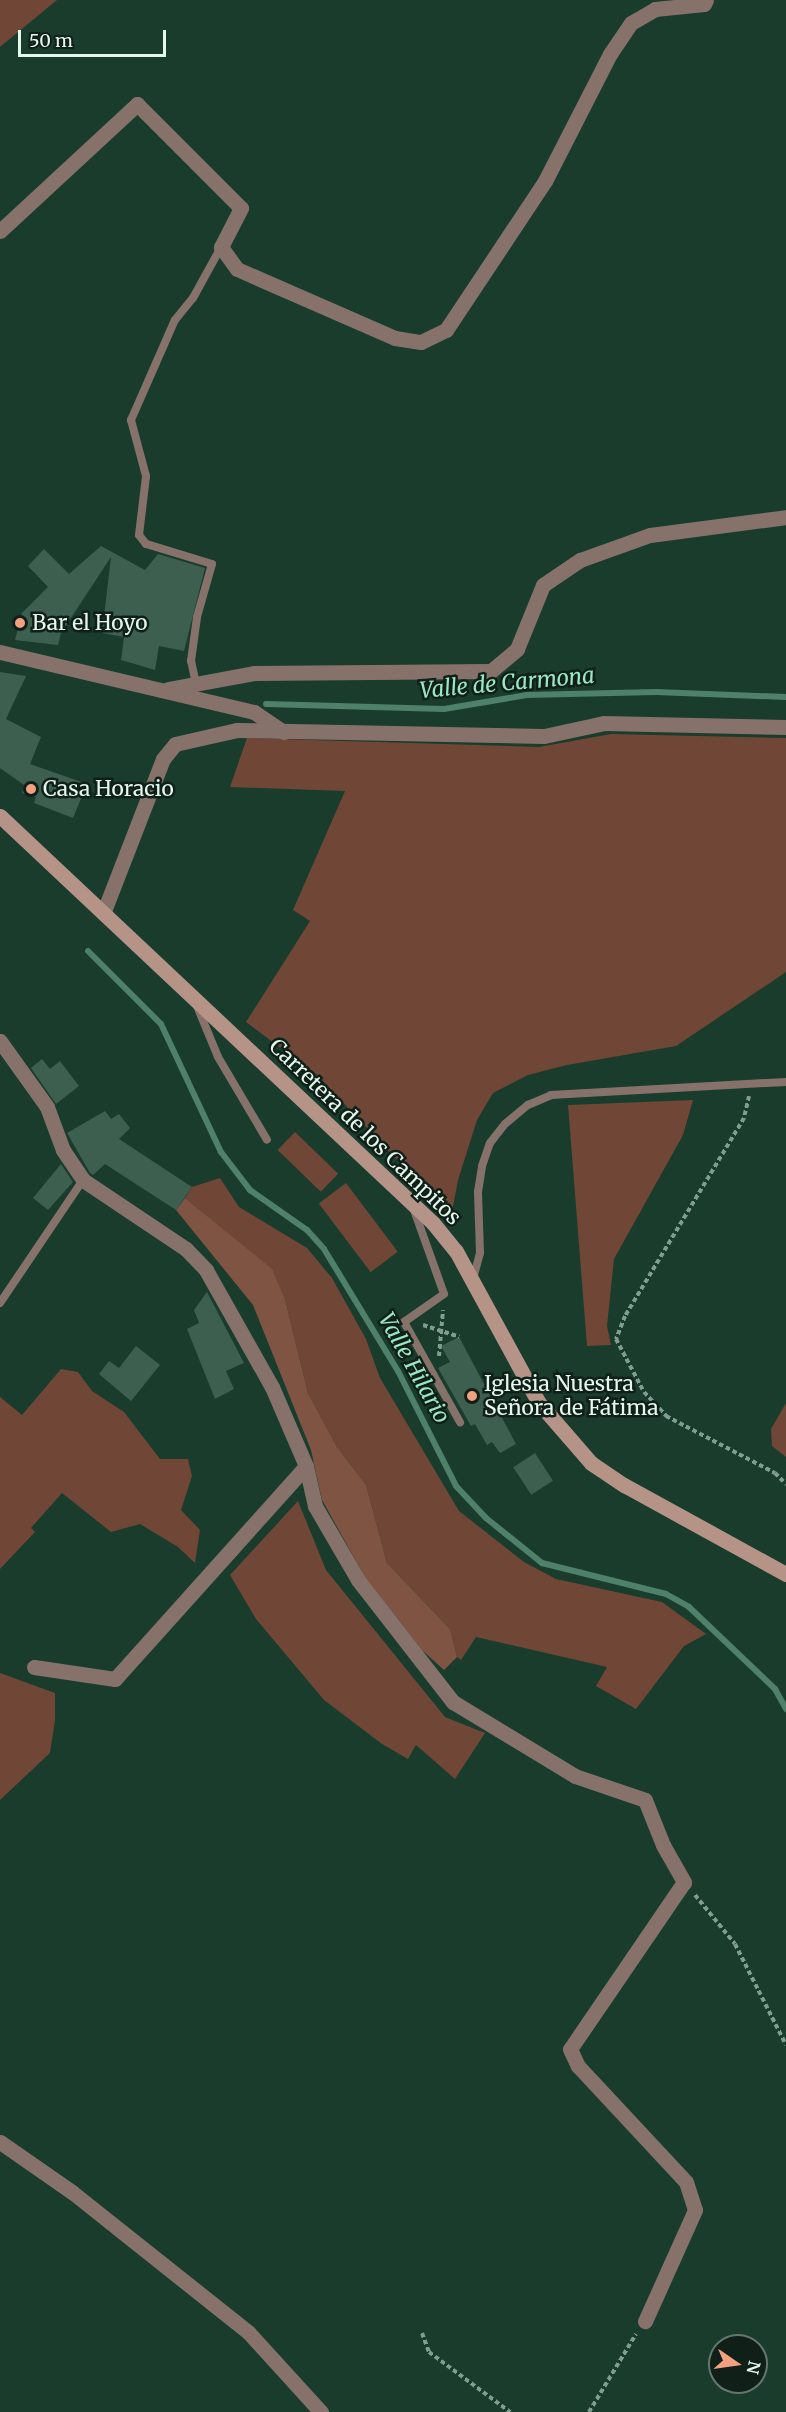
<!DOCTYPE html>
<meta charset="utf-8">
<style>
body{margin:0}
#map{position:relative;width:786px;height:2412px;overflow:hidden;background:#193c2d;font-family:Merriweather,serif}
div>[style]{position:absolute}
.green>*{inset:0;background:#704636;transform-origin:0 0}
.forest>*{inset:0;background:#805443}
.stream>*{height:6px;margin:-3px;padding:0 3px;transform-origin:3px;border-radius:3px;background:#4f8069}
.building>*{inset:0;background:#3c5f4f;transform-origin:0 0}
.path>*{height:4px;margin-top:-2px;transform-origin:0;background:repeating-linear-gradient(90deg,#819d90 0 4.5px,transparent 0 7.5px)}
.service>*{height:8px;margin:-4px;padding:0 4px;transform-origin:4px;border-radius:4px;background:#86726a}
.minor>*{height:15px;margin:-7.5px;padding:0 7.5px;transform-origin:7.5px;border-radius:7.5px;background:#86726a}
.secondary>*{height:15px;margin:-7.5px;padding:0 7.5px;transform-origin:7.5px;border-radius:7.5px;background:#b59487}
.dots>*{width:16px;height:16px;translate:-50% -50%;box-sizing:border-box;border:3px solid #102019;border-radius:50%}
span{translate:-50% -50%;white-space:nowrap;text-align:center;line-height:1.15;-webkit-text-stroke:5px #102019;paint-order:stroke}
.poi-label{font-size:21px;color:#e4f8ee}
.left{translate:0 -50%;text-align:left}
.street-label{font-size:21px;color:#e4f8ee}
.water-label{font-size:22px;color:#99e8c3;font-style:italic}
.north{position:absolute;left:708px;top:2334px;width:60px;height:60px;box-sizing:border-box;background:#102019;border:2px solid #65766e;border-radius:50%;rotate:103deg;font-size:16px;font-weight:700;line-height:24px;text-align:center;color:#e4f8ee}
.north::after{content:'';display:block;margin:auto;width:21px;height:27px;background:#f2a080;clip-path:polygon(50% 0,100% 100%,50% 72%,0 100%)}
.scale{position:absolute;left:18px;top:30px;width:148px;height:27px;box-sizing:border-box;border:3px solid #e4f8ee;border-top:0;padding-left:8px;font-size:18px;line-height:21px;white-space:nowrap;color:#e4f8ee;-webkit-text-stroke:4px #102019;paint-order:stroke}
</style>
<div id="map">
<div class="green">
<i style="clip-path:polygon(0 0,57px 0,0 47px)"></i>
<i style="clip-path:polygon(611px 734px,786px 738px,786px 972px,676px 1046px,567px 1065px,528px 1075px,493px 1093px,477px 1120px,458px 1180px,451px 1217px,317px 1075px,246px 1022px,310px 921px,293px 910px,345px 791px,230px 787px,247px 738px,539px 747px)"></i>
<i style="clip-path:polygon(693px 1100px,683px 1135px,614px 1259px,607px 1326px,611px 1345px,587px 1346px,568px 1105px)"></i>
<i style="left:295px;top:1132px;width:60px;height:25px;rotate:44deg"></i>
<i style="clip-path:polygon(220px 1178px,239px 1207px,307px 1248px,332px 1278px,366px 1339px,380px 1378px,459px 1511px,524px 1562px,556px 1579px,662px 1602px,706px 1634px,684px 1646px,636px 1709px,596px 1686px,607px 1667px,476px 1637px,461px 1660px,457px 1657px,450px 1629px,387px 1563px,366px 1485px,337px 1447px,308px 1393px,285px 1299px,272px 1270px,185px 1198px,192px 1187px)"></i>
<i style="left:346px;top:1183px;width:86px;height:34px;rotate:53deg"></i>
<i style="clip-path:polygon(61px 1369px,78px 1372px,92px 1391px,124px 1412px,160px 1459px,188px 1459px,192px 1476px,181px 1510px,200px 1530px,195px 1563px,178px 1547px,140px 1524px,111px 1532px,62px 1493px,31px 1528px,35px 1532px,0 1569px,0 1397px,22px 1415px)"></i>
<i style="clip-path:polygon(786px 1403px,786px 1457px,772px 1446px,771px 1429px)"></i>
<i style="clip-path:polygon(298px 1501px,326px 1570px,445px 1717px,485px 1733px,455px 1779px,416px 1745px,408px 1759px,382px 1744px,324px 1700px,256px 1619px,230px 1575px)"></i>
<i style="clip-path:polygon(0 1673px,55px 1693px,55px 1720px,50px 1753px,0 1800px)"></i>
</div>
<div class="forest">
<i style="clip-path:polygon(185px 1198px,272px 1269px,285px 1299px,308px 1393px,337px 1447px,366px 1485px,387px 1563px,450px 1629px,457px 1657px,444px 1670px,422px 1650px,365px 1577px,322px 1500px,311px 1450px,253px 1305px,176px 1210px)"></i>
</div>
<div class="stream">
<i style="left:266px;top:704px;width:178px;rotate:1.6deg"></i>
<i style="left:444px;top:709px;width:84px;rotate:-9.6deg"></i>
<i style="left:527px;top:695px;width:129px;rotate:-1.3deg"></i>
<i style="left:656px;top:692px;width:130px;rotate:2.2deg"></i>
<i style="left:88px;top:951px;width:103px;rotate:45deg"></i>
<i style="left:161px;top:1024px;width:141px;rotate:64.9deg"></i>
<i style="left:221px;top:1152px;width:48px;rotate:52.7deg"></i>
<i style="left:250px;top:1190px;width:70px;rotate:35.1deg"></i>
<i style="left:307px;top:1230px;width:25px;rotate:48deg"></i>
<i style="left:324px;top:1249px;width:143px;rotate:58.8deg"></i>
<i style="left:398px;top:1371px;width:129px;rotate:63.2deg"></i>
<i style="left:456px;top:1486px;width:44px;rotate:46.8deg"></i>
<i style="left:486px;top:1518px;width:72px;rotate:38.8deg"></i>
<i style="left:542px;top:1563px;width:128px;rotate:14deg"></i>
<i style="left:666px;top:1594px;width:26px;rotate:29deg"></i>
<i style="left:689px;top:1607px;width:119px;rotate:43.6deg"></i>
<i style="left:775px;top:1689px;width:23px;rotate:61deg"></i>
</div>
<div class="building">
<i style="clip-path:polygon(101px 546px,145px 570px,158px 554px,205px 568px,184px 651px,159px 646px,155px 670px,121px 660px,124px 637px,102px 633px,111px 557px,61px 633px,58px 645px,15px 640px,22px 613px,48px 587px,28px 566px,44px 549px,69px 574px)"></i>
<i style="clip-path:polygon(0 672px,26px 676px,6px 719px,41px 737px,30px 764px,87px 784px,73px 818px,34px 803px,36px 797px,22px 793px,24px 785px,0 768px)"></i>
<i style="clip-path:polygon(42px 1059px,50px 1069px,60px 1061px,79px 1086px,56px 1104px,31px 1068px)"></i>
<i style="clip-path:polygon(105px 1111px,111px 1119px,119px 1114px,130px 1128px,119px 1139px,192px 1187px,176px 1210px,105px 1164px,93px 1175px,90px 1173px,67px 1133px)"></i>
<i style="clip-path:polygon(61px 1164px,73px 1182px,48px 1210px,33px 1198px)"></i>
<i style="clip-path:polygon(207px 1292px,244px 1363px,226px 1371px,234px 1389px,215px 1399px,187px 1329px,199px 1323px,194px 1310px)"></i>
<i style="clip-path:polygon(459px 1337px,516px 1444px,500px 1453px,492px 1442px,487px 1445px,475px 1424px,471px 1426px,438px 1368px,450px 1362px,441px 1346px)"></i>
<i style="clip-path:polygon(136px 1346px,160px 1365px,131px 1401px,99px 1374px,109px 1361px,119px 1368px)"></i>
<i style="left:535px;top:1453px;width:33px;height:26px;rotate:57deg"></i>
</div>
<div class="path">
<i style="left:749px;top:1096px;width:23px;rotate:103deg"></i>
<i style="left:744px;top:1118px;width:231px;rotate:121deg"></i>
<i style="left:625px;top:1316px;width:25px;rotate:111deg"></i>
<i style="left:616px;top:1339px;width:60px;rotate:62.2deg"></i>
<i style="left:644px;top:1392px;width:33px;rotate:47deg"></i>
<i style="left:666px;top:1416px;width:123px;rotate:27.6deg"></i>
<i style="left:775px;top:1473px;width:16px;rotate:45deg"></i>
<i style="left:423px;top:1325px;width:38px;rotate:18deg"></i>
<i style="left:439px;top:1356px;width:46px;rotate:-85deg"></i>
<i style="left:695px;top:1895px;width:63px;rotate:50.8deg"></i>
<i style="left:735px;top:1944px;width:113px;rotate:63.2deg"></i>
<i style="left:422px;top:2333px;width:20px;rotate:70deg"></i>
<i style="left:429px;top:2352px;width:101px;rotate:36.5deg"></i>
<i style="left:589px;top:2412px;width:91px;rotate:-58.9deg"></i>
</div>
<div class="service">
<i style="left:196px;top:684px;width:24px;rotate:-102deg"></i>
<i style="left:191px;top:661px;width:44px;rotate:-82.2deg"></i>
<i style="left:197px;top:617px;width:55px;rotate:-74.2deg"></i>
<i style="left:212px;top:564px;width:69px;rotate:-163.1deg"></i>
<i style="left:146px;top:544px;width:11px;rotate:-128deg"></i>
<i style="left:139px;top:535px;width:59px;rotate:-83.2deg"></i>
<i style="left:146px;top:476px;width:58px;rotate:-105deg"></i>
<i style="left:131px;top:420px;width:109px;rotate:-66.3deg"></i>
<i style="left:175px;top:320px;width:28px;rotate:-51deg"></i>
<i style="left:193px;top:298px;width:58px;rotate:-61.2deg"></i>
<i style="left:197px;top:1006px;width:55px;rotate:67.6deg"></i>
<i style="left:218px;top:1057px;width:96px;rotate:59.4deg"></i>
<i style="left:414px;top:1210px;width:89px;rotate:70.3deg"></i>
<i style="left:444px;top:1294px;width:49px;rotate:145deg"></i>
<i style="left:404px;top:1322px;width:115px;rotate:60.8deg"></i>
<i style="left:473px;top:1279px;width:27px;rotate:-75deg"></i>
<i style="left:480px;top:1253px;width:61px;rotate:-91.9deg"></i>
<i style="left:478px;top:1192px;width:26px;rotate:-81deg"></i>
<i style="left:482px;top:1166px;width:24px;rotate:-71deg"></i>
<i style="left:490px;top:1143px;width:24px;rotate:-52deg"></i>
<i style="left:505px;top:1124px;width:30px;rotate:-40deg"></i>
<i style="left:528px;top:1105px;width:25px;rotate:-23deg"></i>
<i style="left:551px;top:1095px;width:235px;rotate:-3.2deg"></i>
<i style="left:0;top:1303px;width:148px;rotate:-56deg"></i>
</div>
<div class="minor">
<i style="left:0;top:231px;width:187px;rotate:-42.8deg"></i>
<i style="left:137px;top:104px;width:147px;rotate:45deg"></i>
<i style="left:241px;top:208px;width:44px;rotate:117.1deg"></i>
<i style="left:221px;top:247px;width:27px;rotate:54deg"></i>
<i style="left:237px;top:269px;width:172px;rotate:23.6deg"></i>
<i style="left:395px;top:338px;width:26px;rotate:9deg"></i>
<i style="left:421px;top:342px;width:28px;rotate:-26deg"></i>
<i style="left:446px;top:330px;width:179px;rotate:-56.4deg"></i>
<i style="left:545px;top:181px;width:143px;rotate:-62.9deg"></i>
<i style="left:610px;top:54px;width:37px;rotate:-56deg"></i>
<i style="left:631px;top:23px;width:28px;rotate:-30deg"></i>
<i style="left:655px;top:9px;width:49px;rotate:-5.8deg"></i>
<i style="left:704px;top:4px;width:4px;rotate:-63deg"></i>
<i style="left:0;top:652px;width:261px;rotate:13.3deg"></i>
<i style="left:254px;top:712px;width:36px;rotate:34deg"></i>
<i style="left:168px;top:689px;width:87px;rotate:-10.5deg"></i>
<i style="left:254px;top:673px;width:237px;rotate:-0.5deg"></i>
<i style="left:491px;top:671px;width:34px;rotate:-40deg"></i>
<i style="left:517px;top:649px;width:69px;rotate:-67.9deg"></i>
<i style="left:543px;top:585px;width:45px;rotate:-34deg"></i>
<i style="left:580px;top:560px;width:74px;rotate:-19.7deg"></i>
<i style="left:650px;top:535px;width:137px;rotate:-7.5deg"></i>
<i style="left:104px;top:911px;width:163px;rotate:-68.8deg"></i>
<i style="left:163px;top:759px;width:19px;rotate:-51deg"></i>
<i style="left:175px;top:744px;width:64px;rotate:-12.7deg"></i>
<i style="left:237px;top:730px;width:307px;rotate:1.1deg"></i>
<i style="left:544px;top:736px;width:61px;rotate:-12.2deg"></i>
<i style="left:604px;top:723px;width:182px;rotate:1.3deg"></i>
<i style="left:0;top:1041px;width:81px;rotate:54.5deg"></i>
<i style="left:47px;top:1107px;width:46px;rotate:69.6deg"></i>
<i style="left:63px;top:1150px;width:36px;rotate:56deg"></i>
<i style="left:83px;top:1180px;width:124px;rotate:33.8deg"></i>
<i style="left:186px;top:1249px;width:29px;rotate:46deg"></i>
<i style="left:206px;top:1270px;width:134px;rotate:60.6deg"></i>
<i style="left:272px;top:1387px;width:86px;rotate:66.7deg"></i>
<i style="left:306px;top:1466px;width:41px;rotate:77.3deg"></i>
<i style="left:315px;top:1506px;width:86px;rotate:59.8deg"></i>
<i style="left:358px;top:1580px;width:155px;rotate:52.1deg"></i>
<i style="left:453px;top:1702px;width:143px;rotate:31.2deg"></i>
<i style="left:575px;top:1776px;width:74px;rotate:18.9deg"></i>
<i style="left:645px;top:1800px;width:48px;rotate:68.2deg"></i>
<i style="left:663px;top:1845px;width:43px;rotate:60.4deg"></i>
<i style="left:684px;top:1882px;width:202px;rotate:124.3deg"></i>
<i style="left:570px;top:2049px;width:19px;rotate:65deg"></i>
<i style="left:578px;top:2066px;width:158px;rotate:47deg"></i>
<i style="left:686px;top:2182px;width:29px;rotate:72deg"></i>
<i style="left:695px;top:2210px;width:122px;rotate:114.2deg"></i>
<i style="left:34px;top:1667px;width:82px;rotate:8.4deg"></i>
<i style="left:115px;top:1679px;width:286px;rotate:-48.1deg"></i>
<i style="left:0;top:2142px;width:88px;rotate:34.8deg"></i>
<i style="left:72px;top:2192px;width:226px;rotate:38.5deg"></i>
<i style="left:249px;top:2333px;width:107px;rotate:47.7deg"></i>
</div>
<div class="secondary">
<i style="left:0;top:816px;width:594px;rotate:43.23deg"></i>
<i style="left:433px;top:1223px;width:36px;rotate:51deg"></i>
<i style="left:456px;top:1251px;width:173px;rotate:61.4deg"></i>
<i style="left:539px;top:1403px;width:79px;rotate:49.1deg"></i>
<i style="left:591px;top:1463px;width:40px;rotate:34deg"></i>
<i style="left:624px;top:1485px;width:185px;rotate:28.8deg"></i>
</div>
<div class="dots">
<i style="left:20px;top:623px;background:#f2a080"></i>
<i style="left:31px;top:789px;background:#f2a080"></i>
<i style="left:472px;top:1396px;background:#f2a080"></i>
</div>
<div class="poi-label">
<span class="left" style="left:32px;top:623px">Bar el Hoyo</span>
<span class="left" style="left:43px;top:789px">Casa Horacio</span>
<span class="left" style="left:484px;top:1396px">Iglesia Nuestra<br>Señora de Fátima</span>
</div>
<div class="street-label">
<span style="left:365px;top:1132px;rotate:44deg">Carretera de los Campitos</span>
</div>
<div class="water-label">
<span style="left:507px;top:683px;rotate:-5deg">Valle de Carmona</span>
<span style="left:414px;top:1368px;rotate:61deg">Valle Hilario</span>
</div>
<div class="north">N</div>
<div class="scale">50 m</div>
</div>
